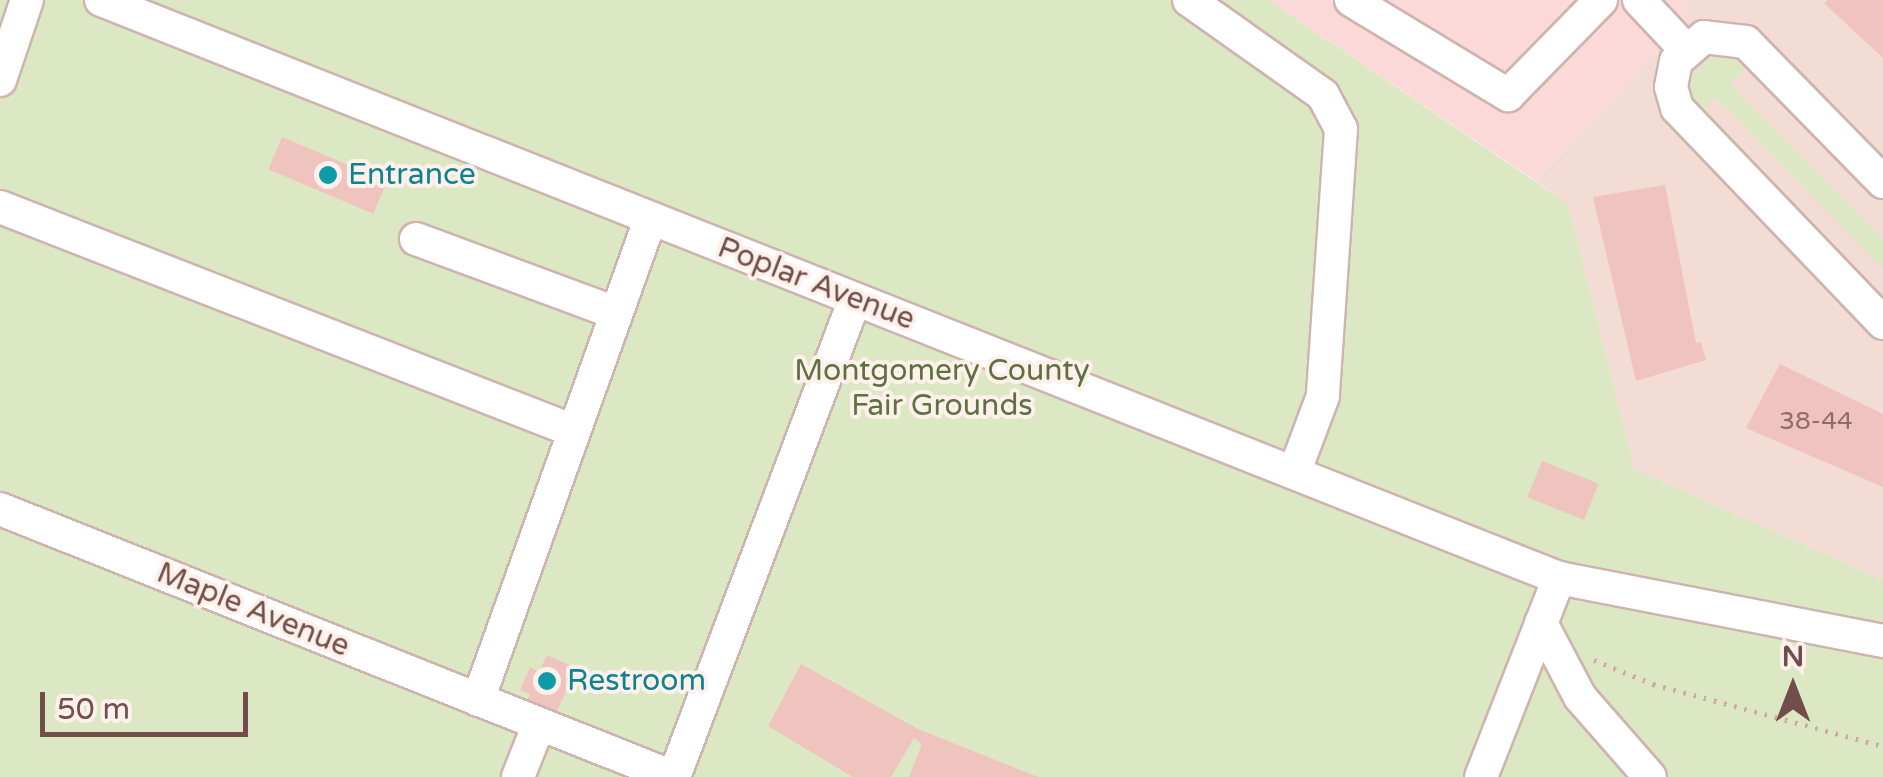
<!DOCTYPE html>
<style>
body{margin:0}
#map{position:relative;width:1883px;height:777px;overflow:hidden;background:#fbece5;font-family:"Varela Round",sans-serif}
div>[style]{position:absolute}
.residential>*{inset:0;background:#f2dcd3}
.commercial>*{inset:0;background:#fbd9d9}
.green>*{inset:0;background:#dce8c4}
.building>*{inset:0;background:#efc3be;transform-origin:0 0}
.path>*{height:5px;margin-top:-2.5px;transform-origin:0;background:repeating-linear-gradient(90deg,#d4a6a1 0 2.5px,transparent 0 10.5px)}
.roads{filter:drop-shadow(2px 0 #ceb4af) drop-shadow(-2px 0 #ceb4af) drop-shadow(0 2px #ceb4af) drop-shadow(0 -2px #ceb4af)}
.minor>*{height:32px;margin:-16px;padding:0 16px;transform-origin:16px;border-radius:16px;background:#fff}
.dots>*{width:28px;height:28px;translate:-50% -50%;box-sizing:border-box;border:5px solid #fef1eb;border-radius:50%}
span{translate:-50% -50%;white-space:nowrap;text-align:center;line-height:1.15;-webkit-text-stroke:8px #fef1eb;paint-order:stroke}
.number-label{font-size:25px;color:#916b68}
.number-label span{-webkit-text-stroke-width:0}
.culture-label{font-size:30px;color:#0d838f}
.left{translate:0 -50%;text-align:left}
.street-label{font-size:30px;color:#724e4b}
.park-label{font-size:30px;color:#5e7241}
.north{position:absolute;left:1743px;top:637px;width:100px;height:100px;-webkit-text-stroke:8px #fef1eb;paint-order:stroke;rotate:0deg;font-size:28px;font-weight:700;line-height:40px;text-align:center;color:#724e4b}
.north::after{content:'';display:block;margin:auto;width:35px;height:45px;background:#724e4b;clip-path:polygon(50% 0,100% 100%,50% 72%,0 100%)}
.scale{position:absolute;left:40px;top:692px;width:208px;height:45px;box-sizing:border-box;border:5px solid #724e4b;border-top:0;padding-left:12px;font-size:30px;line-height:35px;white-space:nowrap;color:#724e4b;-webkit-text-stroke:8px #fef1eb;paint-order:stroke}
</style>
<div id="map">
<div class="residential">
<i style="clip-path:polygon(1689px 0,1883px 0,1883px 580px,1634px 469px,1568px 204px,1536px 181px,1675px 32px)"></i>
</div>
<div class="commercial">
<i style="clip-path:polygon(1268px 0,1689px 0,1675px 32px,1536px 181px)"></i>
</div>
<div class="green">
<i style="clip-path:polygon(0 0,1268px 0,1568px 204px,1634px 469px,1883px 580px,1883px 777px,0 777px)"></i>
<i style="clip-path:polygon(1723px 55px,1748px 66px,1730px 84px,1883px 240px,1883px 268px,1716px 97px,1698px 114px,1694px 110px,1689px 80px,1706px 60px)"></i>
</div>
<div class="building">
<i style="clip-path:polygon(1828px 0,1883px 0,1883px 58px,1824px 3px)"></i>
<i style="left:282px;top:137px;width:114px;height:35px;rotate:23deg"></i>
<i style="clip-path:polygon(1665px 185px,1696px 343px,1701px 342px,1706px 360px,1636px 381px,1593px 197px)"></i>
<i style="clip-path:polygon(1780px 364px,1883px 414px,1883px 487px,1746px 428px)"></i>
<i style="left:1542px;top:461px;width:61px;height:39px;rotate:22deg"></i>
<i style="clip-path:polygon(547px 655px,576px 668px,555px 716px,526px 703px,530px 694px,520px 690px,530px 667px,539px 672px)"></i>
<i style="clip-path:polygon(801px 664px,918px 729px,1038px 777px,909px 777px,922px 744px,914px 738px,891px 777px,853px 777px,768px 726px)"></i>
</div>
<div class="path">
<i style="left:1594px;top:660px;width:64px;rotate:22.1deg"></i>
<i style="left:1653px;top:684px;width:238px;rotate:15.1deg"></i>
</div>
<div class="roads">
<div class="minor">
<i style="left:101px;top:0;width:1568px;rotate:21.63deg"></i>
<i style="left:1559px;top:578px;width:330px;rotate:11deg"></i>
<i style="left:1189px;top:0;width:164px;rotate:35.3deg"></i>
<i style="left:1323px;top:95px;width:38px;rotate:62deg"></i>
<i style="left:1341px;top:129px;width:268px;rotate:93.9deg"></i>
<i style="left:1323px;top:396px;width:82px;rotate:110.6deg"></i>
<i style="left:1351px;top:0;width:184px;rotate:31.2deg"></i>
<i style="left:1508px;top:95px;width:133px;rotate:-45.6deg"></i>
<i style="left:1639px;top:0;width:67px;rotate:46.8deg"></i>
<i style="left:0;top:80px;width:84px;rotate:-71.4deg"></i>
<i style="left:1883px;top:182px;width:196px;rotate:-134.4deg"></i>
<i style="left:1746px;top:42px;width:42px;rotate:-173.2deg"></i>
<i style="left:1704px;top:37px;width:37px;rotate:139deg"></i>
<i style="left:1676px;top:61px;width:26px;rotate:101deg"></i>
<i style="left:1671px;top:87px;width:22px;rotate:74deg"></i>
<i style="left:1677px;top:108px;width:298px;rotate:46.2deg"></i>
<i style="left:0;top:207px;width:616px;rotate:21.32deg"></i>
<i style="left:416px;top:239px;width:213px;rotate:20.3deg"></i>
<i style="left:0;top:509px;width:724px;rotate:21.71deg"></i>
<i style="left:1541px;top:623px;width:84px;rotate:62.2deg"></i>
<i style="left:1580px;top:697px;width:106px;rotate:48.8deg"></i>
<i style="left:478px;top:700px;width:510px;rotate:-70.29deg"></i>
<i style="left:518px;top:777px;width:57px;rotate:-68.4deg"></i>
<i style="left:674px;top:777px;width:511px;rotate:-69.26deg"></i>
<i style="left:1481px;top:777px;width:214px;rotate:-68.6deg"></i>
</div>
</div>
<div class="dots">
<i style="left:328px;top:175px;background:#0f9aa8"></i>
<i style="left:547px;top:681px;background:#0f9aa8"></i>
</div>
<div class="number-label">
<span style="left:1816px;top:421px">38-44</span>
</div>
<div class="culture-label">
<span class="left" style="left:348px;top:175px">Entrance</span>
<span class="left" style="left:567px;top:681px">Restroom</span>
</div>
<div class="street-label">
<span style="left:816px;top:284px;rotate:21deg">Poplar Avenue</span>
<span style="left:253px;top:610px;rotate:22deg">Maple Avenue</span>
</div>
<div class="park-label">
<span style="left:942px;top:388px">Montgomery County<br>Fair Grounds</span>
</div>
<div class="north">N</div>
<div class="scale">50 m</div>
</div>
